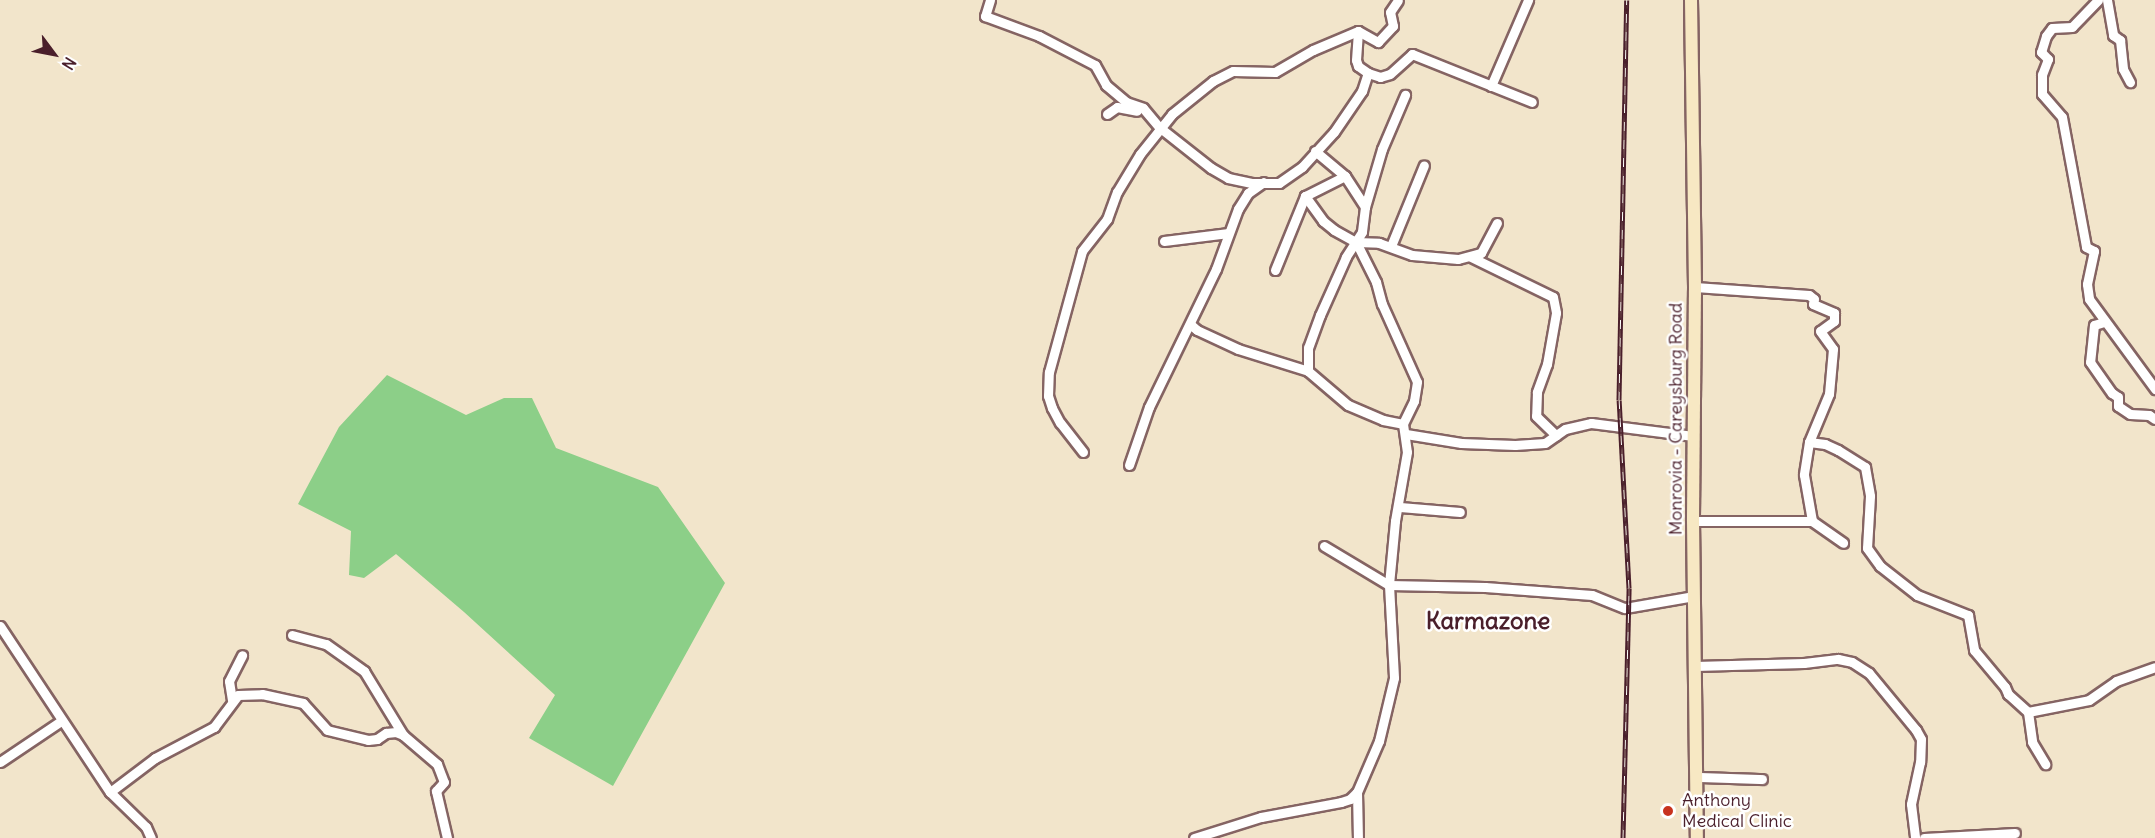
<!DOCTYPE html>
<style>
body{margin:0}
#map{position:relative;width:2155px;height:838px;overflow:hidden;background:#f2e5cb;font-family:Delius,sans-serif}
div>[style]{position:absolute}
.green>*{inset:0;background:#8ccf88}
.roads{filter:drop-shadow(2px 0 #856463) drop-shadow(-2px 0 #856463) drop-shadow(0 2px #856463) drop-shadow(0 -2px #856463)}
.street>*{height:9px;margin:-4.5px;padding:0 4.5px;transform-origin:4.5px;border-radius:4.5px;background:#fff}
.secondary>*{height:12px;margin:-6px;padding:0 6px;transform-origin:6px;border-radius:6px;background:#f7e8c3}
.rail>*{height:5px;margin-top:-2.5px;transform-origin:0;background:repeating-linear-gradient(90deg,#fff 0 9px,#4a1f2b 0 18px);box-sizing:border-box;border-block:2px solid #4a1f2b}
.dots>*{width:16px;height:16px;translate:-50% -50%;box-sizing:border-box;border:3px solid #fff;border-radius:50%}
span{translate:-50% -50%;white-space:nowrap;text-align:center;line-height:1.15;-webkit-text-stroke:5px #fff;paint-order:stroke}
.street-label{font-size:18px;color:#4a1f2b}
.poi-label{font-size:18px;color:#4a1f2b}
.left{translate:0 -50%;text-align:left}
.district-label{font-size:24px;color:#4a1f2b;font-weight:700}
.north{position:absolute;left:24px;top:24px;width:60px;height:60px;-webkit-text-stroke:4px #fff;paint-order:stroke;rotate:122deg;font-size:16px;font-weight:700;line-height:24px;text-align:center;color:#4a1f2b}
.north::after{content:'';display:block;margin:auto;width:21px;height:27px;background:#4a1f2b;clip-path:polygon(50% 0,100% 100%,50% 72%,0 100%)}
</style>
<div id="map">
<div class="green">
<i style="clip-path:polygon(387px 375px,466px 415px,504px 398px,532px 398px,556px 448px,658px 487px,725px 583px,613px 786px,529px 738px,555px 695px,464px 612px,396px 554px,364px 578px,349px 575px,351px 531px,298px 504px,339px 427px)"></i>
</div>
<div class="roads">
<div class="street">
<i style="left:990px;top:0;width:17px;rotate:107deg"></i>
<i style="left:985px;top:16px;width:58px;rotate:20.3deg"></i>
<i style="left:1039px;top:36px;width:63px;rotate:27.4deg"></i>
<i style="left:1095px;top:65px;width:23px;rotate:61deg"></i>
<i style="left:1106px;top:85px;width:26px;rotate:40deg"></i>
<i style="left:1126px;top:102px;width:18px;rotate:19deg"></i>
<i style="left:1143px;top:108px;width:25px;rotate:50deg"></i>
<i style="left:1159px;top:127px;width:66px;rotate:38.3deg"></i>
<i style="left:1211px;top:168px;width:20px;rotate:30deg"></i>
<i style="left:1228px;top:178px;width:24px;rotate:12deg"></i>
<i style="left:1251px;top:183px;width:28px"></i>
<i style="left:1279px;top:183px;width:28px;rotate:-35deg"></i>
<i style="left:1302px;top:167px;width:47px;rotate:-47.6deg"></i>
<i style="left:1334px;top:132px;width:50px;rotate:-55.7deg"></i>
<i style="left:1362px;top:91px;width:19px;rotate:-72deg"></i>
<i style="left:1368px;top:73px;width:12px;rotate:-145deg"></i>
<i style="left:1358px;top:66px;width:6px;rotate:-108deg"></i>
<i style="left:1356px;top:60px;width:29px;rotate:-86deg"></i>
<i style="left:1358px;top:31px;width:23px;rotate:29deg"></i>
<i style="left:1378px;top:42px;width:22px;rotate:-47deg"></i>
<i style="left:1393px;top:26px;width:14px;rotate:-102deg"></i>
<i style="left:1390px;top:12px;width:14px;rotate:-56deg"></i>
<i style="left:2098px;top:0;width:37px;rotate:134deg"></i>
<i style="left:2072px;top:27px;width:20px;rotate:177deg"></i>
<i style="left:2052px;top:28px;width:10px;rotate:127deg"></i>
<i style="left:2046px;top:36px;width:17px;rotate:107deg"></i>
<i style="left:2041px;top:52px;width:10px;rotate:45deg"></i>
<i style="left:2048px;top:59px;width:17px;rotate:111deg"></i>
<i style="left:2042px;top:75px;width:19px;rotate:90deg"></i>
<i style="left:2042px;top:94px;width:30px;rotate:49deg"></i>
<i style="left:2062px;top:117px;width:132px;rotate:79.5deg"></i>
<i style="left:2086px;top:247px;width:9px;rotate:27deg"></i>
<i style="left:2094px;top:251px;width:34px;rotate:102deg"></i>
<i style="left:2087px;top:284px;width:15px;rotate:82deg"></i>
<i style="left:2089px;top:299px;width:112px;rotate:53.7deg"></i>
<i style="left:2107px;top:0;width:36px;rotate:80deg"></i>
<i style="left:2113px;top:35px;width:9px;rotate:36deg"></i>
<i style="left:2120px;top:40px;width:29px;rotate:84deg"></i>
<i style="left:2123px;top:69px;width:15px;rotate:62deg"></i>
<i style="left:1368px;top:73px;width:13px;rotate:18deg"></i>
<i style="left:1380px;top:77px;width:10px;rotate:-17deg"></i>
<i style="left:1390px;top:74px;width:30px;rotate:-42deg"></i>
<i style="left:1412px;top:54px;width:129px;rotate:21.8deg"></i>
<i style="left:1491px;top:86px;width:94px;rotate:-66.7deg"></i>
<i style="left:1107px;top:114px;width:12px;rotate:-35deg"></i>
<i style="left:1117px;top:107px;width:20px;rotate:11deg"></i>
<i style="left:1315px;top:151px;width:39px;rotate:40deg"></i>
<i style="left:1345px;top:176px;width:45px;rotate:153.4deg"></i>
<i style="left:1305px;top:196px;width:31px;rotate:54deg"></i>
<i style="left:1323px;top:221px;width:14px;rotate:39deg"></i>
<i style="left:1334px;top:230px;width:25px;rotate:29deg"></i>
<i style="left:1356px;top:242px;width:45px;rotate:63.4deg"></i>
<i style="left:1376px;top:282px;width:23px;rotate:75deg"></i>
<i style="left:1382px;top:304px;width:85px;rotate:65.8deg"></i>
<i style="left:1417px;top:382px;width:19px;rotate:99deg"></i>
<i style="left:1414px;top:401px;width:25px;rotate:116deg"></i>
<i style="left:1403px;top:424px;width:28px;rotate:82deg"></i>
<i style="left:1407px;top:452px;width:70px;rotate:99.9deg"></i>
<i style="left:1395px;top:521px;width:64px;rotate:95.4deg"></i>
<i style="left:1389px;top:585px;width:93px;rotate:86.9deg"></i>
<i style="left:1394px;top:678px;width:65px;rotate:103.4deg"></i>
<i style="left:1379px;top:741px;width:56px;rotate:113.3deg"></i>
<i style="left:1357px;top:792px;width:46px;rotate:88.8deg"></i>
<i style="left:1345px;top:176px;width:37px;rotate:57deg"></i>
<i style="left:1365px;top:207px;width:25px;rotate:97deg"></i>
<i style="left:1362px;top:232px;width:30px;rotate:123deg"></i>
<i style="left:1346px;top:257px;width:64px;rotate:114.1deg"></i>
<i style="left:1320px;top:315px;width:35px;rotate:110deg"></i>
<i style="left:1308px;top:348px;width:23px;rotate:90deg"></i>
<i style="left:1308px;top:371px;width:52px;rotate:40.4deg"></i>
<i style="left:1348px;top:405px;width:38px;rotate:23deg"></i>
<i style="left:1383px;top:420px;width:20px;rotate:11deg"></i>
<i style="left:1365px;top:207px;width:60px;rotate:-73.7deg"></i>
<i style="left:1382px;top:149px;width:59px;rotate:-66.9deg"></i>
<i style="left:1164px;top:241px;width:65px;rotate:-7deg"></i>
<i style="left:1356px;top:242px;width:23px;rotate:2deg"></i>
<i style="left:1379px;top:243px;width:35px;rotate:20deg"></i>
<i style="left:1412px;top:255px;width:46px;rotate:5deg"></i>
<i style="left:1458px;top:259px;width:24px;rotate:-15deg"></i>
<i style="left:1481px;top:253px;width:34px;rotate:-62deg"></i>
<i style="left:1391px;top:246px;width:87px;rotate:-67.8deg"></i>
<i style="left:1471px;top:257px;width:91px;rotate:26deg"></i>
<i style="left:1553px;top:297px;width:16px;rotate:79deg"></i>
<i style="left:1556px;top:313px;width:52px;rotate:100deg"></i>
<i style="left:1547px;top:364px;width:30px;rotate:110deg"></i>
<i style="left:1537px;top:392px;width:24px;rotate:92deg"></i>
<i style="left:1536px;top:416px;width:28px;rotate:44deg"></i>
<i style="left:1275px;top:270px;width:80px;rotate:-67.9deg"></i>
<i style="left:1695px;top:287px;width:114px;rotate:4deg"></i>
<i style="left:1809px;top:295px;width:6px;rotate:39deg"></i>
<i style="left:1814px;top:299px;width:5px;rotate:101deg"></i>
<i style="left:1813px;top:304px;width:23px;rotate:23deg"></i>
<i style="left:1834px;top:313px;width:8px;rotate:90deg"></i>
<i style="left:1834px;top:321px;width:17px;rotate:144deg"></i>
<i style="left:1820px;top:331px;width:22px;rotate:54deg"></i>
<i style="left:1833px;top:349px;width:45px;rotate:95.1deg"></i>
<i style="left:1829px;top:394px;width:52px;rotate:112.6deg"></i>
<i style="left:1809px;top:442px;width:33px;rotate:99deg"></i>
<i style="left:1804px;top:475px;width:47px;rotate:80.1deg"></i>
<i style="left:1812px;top:521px;width:38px;rotate:35deg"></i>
<i style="left:2104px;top:322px;width:10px;rotate:163deg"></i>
<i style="left:2094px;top:325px;width:37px;rotate:96deg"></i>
<i style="left:2090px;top:362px;width:38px;rotate:55deg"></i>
<i style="left:2112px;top:393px;width:7px;rotate:34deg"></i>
<i style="left:2118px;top:397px;width:9px;rotate:90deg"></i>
<i style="left:2118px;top:406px;width:14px;rotate:34deg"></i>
<i style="left:2130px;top:414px;width:19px;rotate:3deg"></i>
<i style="left:2149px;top:415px;width:7px;rotate:34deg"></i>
<i style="left:1190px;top:324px;width:9px;rotate:41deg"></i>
<i style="left:1197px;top:330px;width:45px;rotate:24.9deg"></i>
<i style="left:1238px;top:349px;width:73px;rotate:17.4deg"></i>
<i style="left:1406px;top:434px;width:56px;rotate:9.3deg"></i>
<i style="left:1461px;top:443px;width:54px;rotate:2.1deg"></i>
<i style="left:1515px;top:445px;width:30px;rotate:-4deg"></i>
<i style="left:1545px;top:443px;width:24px;rotate:-35deg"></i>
<i style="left:1565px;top:429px;width:27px;rotate:-13deg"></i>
<i style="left:1591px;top:423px;width:103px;rotate:7.3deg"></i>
<i style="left:1809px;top:442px;width:16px;rotate:7deg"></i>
<i style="left:1825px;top:444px;width:14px;rotate:25deg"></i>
<i style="left:1838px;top:450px;width:32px;rotate:32deg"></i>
<i style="left:1865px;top:467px;width:29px;rotate:80deg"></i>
<i style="left:1870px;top:496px;width:52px;rotate:93.3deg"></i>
<i style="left:1867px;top:548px;width:22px;rotate:54deg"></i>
<i style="left:1880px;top:566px;width:47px;rotate:38.1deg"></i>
<i style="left:1917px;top:595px;width:55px;rotate:21.4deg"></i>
<i style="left:1968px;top:615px;width:36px;rotate:80deg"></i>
<i style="left:1974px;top:650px;width:48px;rotate:50deg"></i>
<i style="left:2005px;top:687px;width:8px;rotate:67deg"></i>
<i style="left:2008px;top:694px;width:27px;rotate:42deg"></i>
<i style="left:2028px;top:712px;width:30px;rotate:82deg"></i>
<i style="left:2032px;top:742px;width:26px;rotate:59deg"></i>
<i style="left:1083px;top:452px;width:37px;rotate:-128deg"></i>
<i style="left:1060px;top:423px;width:17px;rotate:-118deg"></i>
<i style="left:1052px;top:408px;width:13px;rotate:-108deg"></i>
<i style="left:1048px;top:396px;width:24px;rotate:-88deg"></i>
<i style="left:1049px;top:372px;width:125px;rotate:-74.7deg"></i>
<i style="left:1082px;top:251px;width:41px;rotate:-52deg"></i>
<i style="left:1107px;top:219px;width:29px;rotate:-70deg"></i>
<i style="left:1117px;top:192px;width:44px;rotate:-58.8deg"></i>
<i style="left:1140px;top:154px;width:51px;rotate:-51.3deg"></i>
<i style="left:1172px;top:114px;width:53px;rotate:-38.8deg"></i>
<i style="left:1213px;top:81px;width:22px;rotate:-27deg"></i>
<i style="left:1233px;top:71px;width:42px;rotate:1.4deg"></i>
<i style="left:1275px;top:72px;width:44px;rotate:-30.1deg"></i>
<i style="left:1313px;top:50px;width:49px;rotate:-22.9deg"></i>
<i style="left:1129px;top:465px;width:61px;rotate:-71deg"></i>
<i style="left:1149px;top:407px;width:153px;rotate:-64.1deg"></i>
<i style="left:1216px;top:269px;width:64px;rotate:-69.9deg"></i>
<i style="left:1238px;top:209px;width:19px;rotate:-58deg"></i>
<i style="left:1248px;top:193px;width:19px;rotate:-35deg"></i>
<i style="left:1400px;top:507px;width:60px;rotate:4.8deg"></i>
<i style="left:1693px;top:521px;width:119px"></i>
<i style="left:1324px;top:546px;width:76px;rotate:31deg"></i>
<i style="left:1389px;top:585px;width:96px;rotate:1.2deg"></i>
<i style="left:1485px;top:587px;width:107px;rotate:4.3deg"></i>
<i style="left:1592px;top:595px;width:35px;rotate:22deg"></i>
<i style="left:1625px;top:608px;width:70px;rotate:-9.9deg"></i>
<i style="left:0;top:626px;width:199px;rotate:56.5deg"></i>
<i style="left:110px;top:792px;width:50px;rotate:44.2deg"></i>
<i style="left:146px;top:827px;width:12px;rotate:66deg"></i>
<i style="left:292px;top:635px;width:35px;rotate:15deg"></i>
<i style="left:326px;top:644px;width:47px;rotate:35.4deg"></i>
<i style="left:364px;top:671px;width:75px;rotate:58.6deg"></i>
<i style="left:1695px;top:666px;width:109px;rotate:-1.6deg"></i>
<i style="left:1804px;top:663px;width:34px;rotate:-7deg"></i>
<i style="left:1838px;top:659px;width:14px;rotate:12deg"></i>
<i style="left:1852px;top:662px;width:20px;rotate:33deg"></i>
<i style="left:1869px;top:673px;width:74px;rotate:50.5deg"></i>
<i style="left:1916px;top:730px;width:10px;rotate:61deg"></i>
<i style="left:1921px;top:739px;width:23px;rotate:92deg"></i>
<i style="left:1920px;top:762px;width:43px;rotate:102.1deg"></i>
<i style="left:1911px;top:804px;width:34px;rotate:83deg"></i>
<i style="left:232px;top:700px;width:19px;rotate:-99deg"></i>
<i style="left:229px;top:681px;width:29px;rotate:-63deg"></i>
<i style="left:2028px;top:712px;width:62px;rotate:-11.1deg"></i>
<i style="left:2089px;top:700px;width:33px;rotate:-35deg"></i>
<i style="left:2116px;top:681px;width:41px;rotate:-19.7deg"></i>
<i style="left:0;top:762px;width:73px;rotate:-33.9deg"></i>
<i style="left:1697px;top:777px;width:65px;rotate:1.8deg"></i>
<i style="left:110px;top:792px;width:56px;rotate:-37.1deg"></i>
<i style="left:155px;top:758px;width:67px;rotate:-27.7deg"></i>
<i style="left:214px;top:727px;width:40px;rotate:-53deg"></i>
<i style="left:238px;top:695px;width:24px;rotate:-2deg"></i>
<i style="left:262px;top:694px;width:42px;rotate:12.4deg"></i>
<i style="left:303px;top:703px;width:36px;rotate:48deg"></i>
<i style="left:327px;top:730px;width:42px;rotate:13.7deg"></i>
<i style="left:368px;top:740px;width:9px;rotate:-6deg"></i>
<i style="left:377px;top:739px;width:11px;rotate:-34deg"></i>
<i style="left:386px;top:733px;width:10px;rotate:-6deg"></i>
<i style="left:396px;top:732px;width:8px;rotate:23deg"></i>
<i style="left:403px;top:735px;width:45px;rotate:40.5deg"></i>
<i style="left:437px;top:764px;width:19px;rotate:69deg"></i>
<i style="left:444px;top:782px;width:12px;rotate:132deg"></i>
<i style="left:436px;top:791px;width:48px;rotate:76.8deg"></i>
<i style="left:1194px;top:838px;width:70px;rotate:-17.4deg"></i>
<i style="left:1261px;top:817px;width:81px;rotate:-10.6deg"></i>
<i style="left:1341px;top:802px;width:9px;rotate:-18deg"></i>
<i style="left:1350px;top:799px;width:10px;rotate:-45deg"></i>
<i style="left:1924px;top:838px;width:91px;rotate:-3.1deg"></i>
</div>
<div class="secondary">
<i style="left:1691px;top:0;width:287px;rotate:89.2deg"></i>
<i style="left:1695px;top:287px;width:234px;rotate:90.5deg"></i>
<i style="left:1693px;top:521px;width:317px;rotate:89.3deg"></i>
</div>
</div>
<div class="rail">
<i style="left:1623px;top:838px;width:250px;rotate:-88.6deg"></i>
<i style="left:1629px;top:588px;width:188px;rotate:-93deg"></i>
<i style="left:1619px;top:400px;width:400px;rotate:-88.9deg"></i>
</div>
<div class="dots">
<i style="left:1668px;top:811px;background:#c8321e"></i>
</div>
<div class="street-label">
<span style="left:1676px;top:419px;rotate:-90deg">Monrovia - Careysburg Road</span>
</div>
<div class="poi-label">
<span class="left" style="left:1682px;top:811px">Anthony<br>Medical Clinic</span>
</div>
<div class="district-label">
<span style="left:1488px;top:621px">Karmazone</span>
</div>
<div class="north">N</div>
</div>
